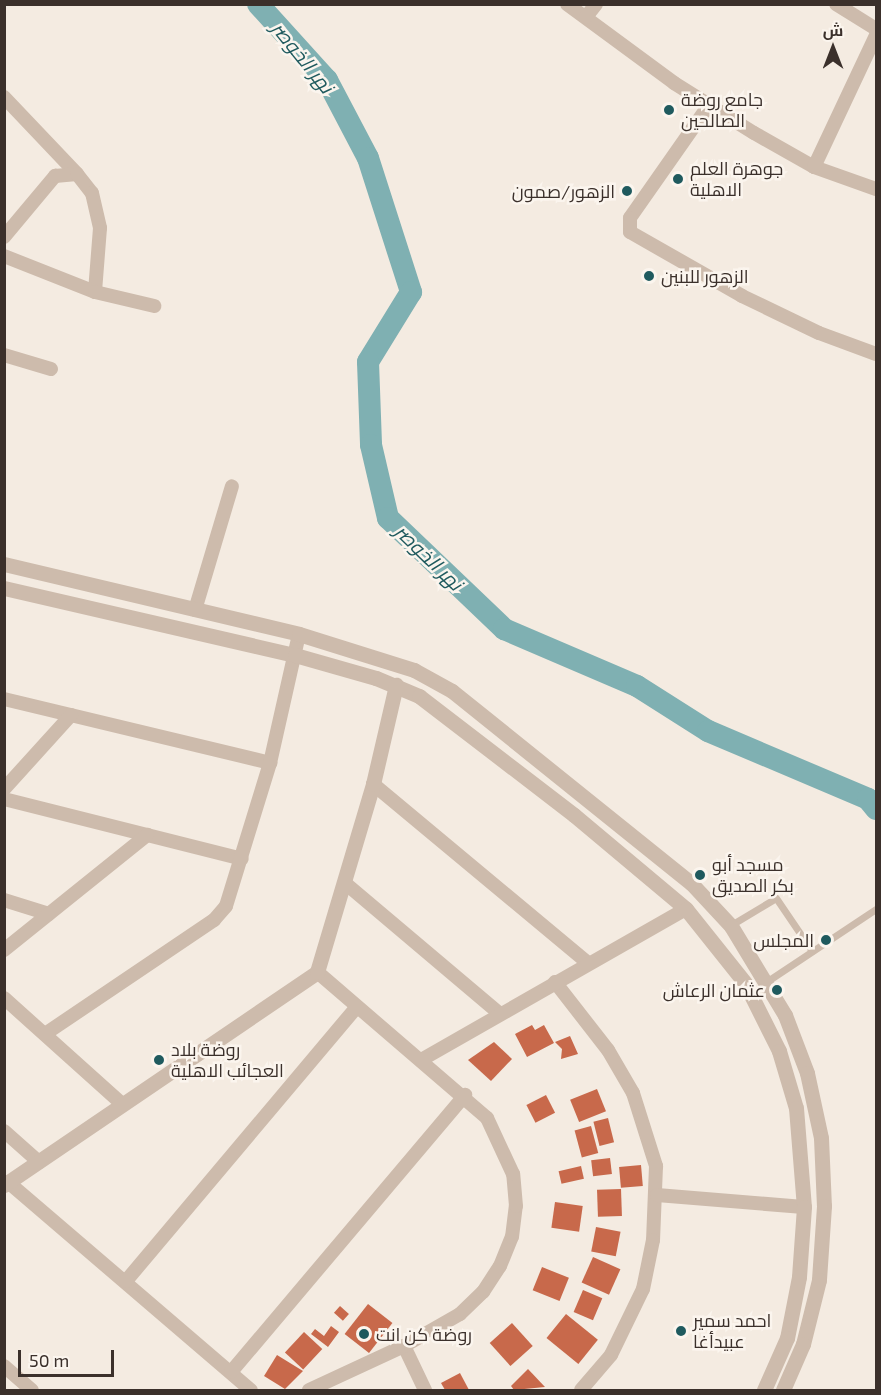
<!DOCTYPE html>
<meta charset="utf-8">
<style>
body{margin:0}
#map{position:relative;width:881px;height:1395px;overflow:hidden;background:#f4ebe1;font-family:"Exo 2",Cairo,sans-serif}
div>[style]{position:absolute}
.river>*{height:22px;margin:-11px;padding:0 11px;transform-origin:11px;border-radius:11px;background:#7fb0b2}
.building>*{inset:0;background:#c8694b;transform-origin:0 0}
.service>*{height:7px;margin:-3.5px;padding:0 3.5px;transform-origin:3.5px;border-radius:3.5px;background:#cdbbac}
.minor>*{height:14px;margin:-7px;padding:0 7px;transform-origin:7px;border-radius:7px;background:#cdbbac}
.tertiary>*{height:15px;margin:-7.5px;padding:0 7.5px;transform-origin:7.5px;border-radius:7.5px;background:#cdbbac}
.dots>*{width:16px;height:16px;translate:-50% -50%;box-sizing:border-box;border:3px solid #fbf5ee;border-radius:50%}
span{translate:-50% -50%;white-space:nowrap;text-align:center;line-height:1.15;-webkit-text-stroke:5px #fbf5ee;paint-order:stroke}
.poi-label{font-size:18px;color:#3b302b}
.left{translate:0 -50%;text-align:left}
.right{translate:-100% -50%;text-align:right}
.water-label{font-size:20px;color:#1f5a5e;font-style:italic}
.frame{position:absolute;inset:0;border:6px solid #3b302b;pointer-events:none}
.north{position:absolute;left:803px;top:18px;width:60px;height:60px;-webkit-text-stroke:4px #fbf5ee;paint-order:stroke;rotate:0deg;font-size:16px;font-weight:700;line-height:24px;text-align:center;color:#3b302b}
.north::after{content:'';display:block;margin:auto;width:21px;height:27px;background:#3b302b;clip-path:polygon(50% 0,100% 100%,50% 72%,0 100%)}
.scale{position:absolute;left:18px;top:1350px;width:96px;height:27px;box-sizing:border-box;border:3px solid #3b302b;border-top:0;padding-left:8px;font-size:18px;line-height:21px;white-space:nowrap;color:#3b302b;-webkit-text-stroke:4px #fbf5ee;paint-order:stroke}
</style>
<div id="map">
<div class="river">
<i style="left:258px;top:4px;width:103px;rotate:47.8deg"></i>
<i style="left:327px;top:80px;width:88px;rotate:62.3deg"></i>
<i style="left:368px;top:158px;width:141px;rotate:72.2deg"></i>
<i style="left:411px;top:292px;width:82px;rotate:121.6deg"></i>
<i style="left:368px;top:362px;width:83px;rotate:87.9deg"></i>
<i style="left:371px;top:445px;width:75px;rotate:76.9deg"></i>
<i style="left:388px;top:518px;width:161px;rotate:43.7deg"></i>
<i style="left:504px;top:629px;width:145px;rotate:23.2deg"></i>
<i style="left:637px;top:686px;width:84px;rotate:32.4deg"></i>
<i style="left:708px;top:731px;width:174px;rotate:23deg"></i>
<i style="left:868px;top:799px;width:13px;rotate:51deg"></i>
</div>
<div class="building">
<i style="clip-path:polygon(532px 1025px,535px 1030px,544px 1025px,554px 1043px,527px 1057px,515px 1034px)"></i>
<i style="clip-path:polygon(570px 1036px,578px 1054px,561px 1059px,562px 1049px,555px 1042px)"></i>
<i style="clip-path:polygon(494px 1042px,512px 1059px,491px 1081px,468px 1060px)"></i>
<i style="left:597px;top:1089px;width:24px;height:29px;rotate:68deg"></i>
<i style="left:546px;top:1095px;width:20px;height:22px;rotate:63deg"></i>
<i style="left:608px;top:1118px;width:25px;height:15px;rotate:76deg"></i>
<i style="left:591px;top:1126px;width:28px;height:17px;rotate:75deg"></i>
<i style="left:610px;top:1158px;width:16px;height:19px;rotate:83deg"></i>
<i style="left:641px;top:1165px;width:21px;height:22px;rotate:85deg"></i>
<i style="left:581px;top:1166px;width:13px;height:23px;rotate:77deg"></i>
<i style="left:621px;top:1189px;width:27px;height:24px;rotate:88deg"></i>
<i style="left:555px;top:1202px;width:28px;height:26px;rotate:8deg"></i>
<i style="left:596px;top:1227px;width:25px;height:25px;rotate:11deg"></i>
<i style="left:593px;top:1257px;width:30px;height:28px;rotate:24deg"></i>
<i style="left:542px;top:1267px;width:29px;height:25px;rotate:22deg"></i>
<i style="left:583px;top:1290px;width:21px;height:24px;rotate:23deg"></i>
<i style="left:368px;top:1304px;width:31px;height:38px;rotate:38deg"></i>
<i style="left:340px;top:1306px;width:12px;height:9px;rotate:42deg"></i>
<i style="left:566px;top:1314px;width:41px;height:31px;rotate:39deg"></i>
<i style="left:512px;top:1323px;width:31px;height:30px;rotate:48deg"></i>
<i style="clip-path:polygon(331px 1326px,339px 1332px,328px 1347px,311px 1334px,315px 1329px,324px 1336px)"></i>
<i style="left:304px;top:1332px;width:25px;height:28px;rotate:43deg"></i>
<i style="clip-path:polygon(277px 1355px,303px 1371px,285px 1389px,264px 1376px)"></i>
<i style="clip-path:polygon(528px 1369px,545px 1387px,514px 1390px,511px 1386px)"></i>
<i style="clip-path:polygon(460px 1373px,469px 1390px,445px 1390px,441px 1383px)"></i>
</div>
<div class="service">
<i style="left:731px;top:925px;width:52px;rotate:-31deg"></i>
<i style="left:776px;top:898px;width:64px;rotate:55.8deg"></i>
<i style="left:766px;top:982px;width:132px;rotate:-33.6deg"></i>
</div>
<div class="minor">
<i style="left:567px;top:4px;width:133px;rotate:36.4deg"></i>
<i style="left:674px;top:83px;width:94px;rotate:32deg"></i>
<i style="left:754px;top:133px;width:69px;rotate:29.5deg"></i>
<i style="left:814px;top:167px;width:66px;rotate:19.5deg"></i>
<i style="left:836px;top:4px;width:47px;rotate:32deg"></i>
<i style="left:586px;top:17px;width:16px;rotate:-52deg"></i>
<i style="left:4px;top:97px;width:106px;rotate:46.5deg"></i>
<i style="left:709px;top:105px;width:138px;rotate:125deg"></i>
<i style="left:630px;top:218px;width:14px;rotate:90deg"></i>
<i style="left:630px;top:232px;width:129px;rotate:29.7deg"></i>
<i style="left:742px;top:296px;width:85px;rotate:25.7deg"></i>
<i style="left:819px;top:333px;width:61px;rotate:20.2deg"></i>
<i style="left:814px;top:167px;width:146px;rotate:-64.8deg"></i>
<i style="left:4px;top:237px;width:80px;rotate:-50.1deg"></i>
<i style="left:55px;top:176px;width:22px;rotate:-5deg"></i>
<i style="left:77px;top:174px;width:24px;rotate:52deg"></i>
<i style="left:92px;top:193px;width:36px;rotate:77deg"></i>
<i style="left:100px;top:228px;width:64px;rotate:94.5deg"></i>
<i style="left:4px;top:256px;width:98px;rotate:21.6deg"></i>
<i style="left:95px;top:292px;width:61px;rotate:13.3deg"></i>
<i style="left:4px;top:355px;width:49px;rotate:16.6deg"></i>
<i style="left:195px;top:610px;width:129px;rotate:-73.4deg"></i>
<i style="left:4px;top:699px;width:274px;rotate:13.5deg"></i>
<i style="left:373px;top:784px;width:278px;rotate:39.8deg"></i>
<i style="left:4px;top:789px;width:100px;rotate:-47.8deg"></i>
<i style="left:4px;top:799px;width:245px;rotate:14.1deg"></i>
<i style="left:345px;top:883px;width:202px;rotate:40.2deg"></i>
<i style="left:4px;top:900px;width:47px;rotate:17.3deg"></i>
<i style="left:4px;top:950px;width:184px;rotate:-38.8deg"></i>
<i style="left:555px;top:982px;width:86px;rotate:52.1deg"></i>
<i style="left:608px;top:1050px;width:50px;rotate:59.8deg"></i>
<i style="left:633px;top:1093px;width:77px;rotate:72.5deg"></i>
<i style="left:656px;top:1166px;width:74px;rotate:92.3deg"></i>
<i style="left:653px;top:1240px;width:50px;rotate:101.5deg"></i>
<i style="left:643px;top:1289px;width:73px;rotate:115.9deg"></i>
<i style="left:611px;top:1355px;width:46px;rotate:130.6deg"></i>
<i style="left:4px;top:998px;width:159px;rotate:41.9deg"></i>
<i style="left:45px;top:1034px;width:204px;rotate:-34deg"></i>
<i style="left:214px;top:920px;width:18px;rotate:-49deg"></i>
<i style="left:226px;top:906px;width:150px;rotate:-72.9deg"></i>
<i style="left:270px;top:763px;width:132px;rotate:-77.3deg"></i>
<i style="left:421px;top:1060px;width:305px;rotate:-29.7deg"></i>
<i style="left:4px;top:1131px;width:47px;rotate:41.5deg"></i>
<i style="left:8px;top:1182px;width:320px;rotate:40.6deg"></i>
<i style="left:657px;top:1195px;width:147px;rotate:4.7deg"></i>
<i style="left:126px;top:1281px;width:358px;rotate:-49.9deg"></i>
<i style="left:404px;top:1346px;width:49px;rotate:64.5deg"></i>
<i style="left:4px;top:1366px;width:37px;rotate:41deg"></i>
<i style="left:231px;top:1372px;width:363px;rotate:-49.8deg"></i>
<i style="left:309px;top:1390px;width:105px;rotate:-24.9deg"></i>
<i style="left:404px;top:1346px;width:64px;rotate:-29.7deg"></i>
<i style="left:460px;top:1314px;width:32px;rotate:-44deg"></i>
<i style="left:483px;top:1292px;width:31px;rotate:-57deg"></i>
<i style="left:500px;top:1266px;width:31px;rotate:-68deg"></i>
<i style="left:512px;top:1237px;width:31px;rotate:-83deg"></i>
<i style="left:516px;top:1206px;width:32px;rotate:-95deg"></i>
<i style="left:513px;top:1174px;width:62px;rotate:-114.9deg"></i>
<i style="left:487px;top:1118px;width:224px;rotate:-139.3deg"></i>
</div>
<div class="tertiary">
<i style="left:4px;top:564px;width:303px;rotate:13.3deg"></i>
<i style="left:299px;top:634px;width:121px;rotate:17.4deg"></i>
<i style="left:414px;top:670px;width:43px;rotate:28.9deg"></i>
<i style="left:452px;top:691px;width:307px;rotate:38.8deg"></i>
<i style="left:691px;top:883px;width:59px;rotate:47.1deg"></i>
<i style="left:731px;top:926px;width:104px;rotate:58.8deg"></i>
<i style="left:785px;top:1015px;width:62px;rotate:69.2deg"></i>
<i style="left:807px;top:1073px;width:66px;rotate:77.8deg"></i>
<i style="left:821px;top:1138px;width:68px;rotate:87.5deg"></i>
<i style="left:824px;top:1206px;width:74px;rotate:93.9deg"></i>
<i style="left:819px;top:1280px;width:66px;rotate:104deg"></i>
<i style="left:803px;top:1344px;width:50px;rotate:113.5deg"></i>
<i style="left:4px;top:588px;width:299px;rotate:13deg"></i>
<i style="left:295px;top:655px;width:84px;rotate:15.9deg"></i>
<i style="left:376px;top:678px;width:47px;rotate:22.7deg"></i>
<i style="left:419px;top:696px;width:195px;rotate:37.5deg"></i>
<i style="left:574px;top:815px;width:146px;rotate:40deg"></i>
<i style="left:686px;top:909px;width:95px;rotate:51.4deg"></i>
<i style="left:745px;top:983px;width:76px;rotate:63.4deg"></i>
<i style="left:779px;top:1051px;width:59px;rotate:73.4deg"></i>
<i style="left:796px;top:1108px;width:99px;rotate:85.4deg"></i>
<i style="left:804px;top:1207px;width:70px;rotate:94.1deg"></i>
<i style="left:799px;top:1277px;width:62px;rotate:101.1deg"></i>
<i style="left:787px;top:1338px;width:57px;rotate:113.9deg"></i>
<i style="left:4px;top:1185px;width:379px;rotate:-34.2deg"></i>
<i style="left:317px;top:972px;width:196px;rotate:-73.4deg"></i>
<i style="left:373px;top:784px;width:102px;rotate:-76.9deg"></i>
</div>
<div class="dots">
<i style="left:669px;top:110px;background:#1f5a5e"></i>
<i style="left:678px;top:179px;background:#1f5a5e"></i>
<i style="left:627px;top:191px;background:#1f5a5e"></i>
<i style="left:649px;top:276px;background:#1f5a5e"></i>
<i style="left:700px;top:875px;background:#1f5a5e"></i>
<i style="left:826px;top:940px;background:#1f5a5e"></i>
<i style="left:777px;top:990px;background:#1f5a5e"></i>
<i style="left:159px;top:1060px;background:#1f5a5e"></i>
<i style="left:681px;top:1331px;background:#1f5a5e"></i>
<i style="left:364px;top:1334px;background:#1f5a5e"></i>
</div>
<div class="poi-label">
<span class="left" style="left:681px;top:110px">جامع روضة<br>الصالحين</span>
<span class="left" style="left:690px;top:179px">جوهرة العلم<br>الاهلية</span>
<span class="right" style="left:615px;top:191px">الزهور/صمون</span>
<span class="left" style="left:661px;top:276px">الزهور للبنين</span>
<span class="left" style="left:712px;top:875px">مسجد أبو<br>بكر الصديق</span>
<span class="right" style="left:814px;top:940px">المجلس</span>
<span class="right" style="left:765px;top:990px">عثمان الرعاش</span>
<span class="left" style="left:171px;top:1060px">روضة بلاد<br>العجائب الاهلية</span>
<span class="left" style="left:693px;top:1331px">احمد سمير<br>عبيدأغا</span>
<span class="left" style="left:376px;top:1334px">روضة كن انت</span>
</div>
<div class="water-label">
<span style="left:303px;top:57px;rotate:51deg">نهر الخوصر</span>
<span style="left:429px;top:557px;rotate:44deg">نهر الخوصر</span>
</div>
<div class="frame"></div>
<div class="north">ش</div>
<div class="scale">50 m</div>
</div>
